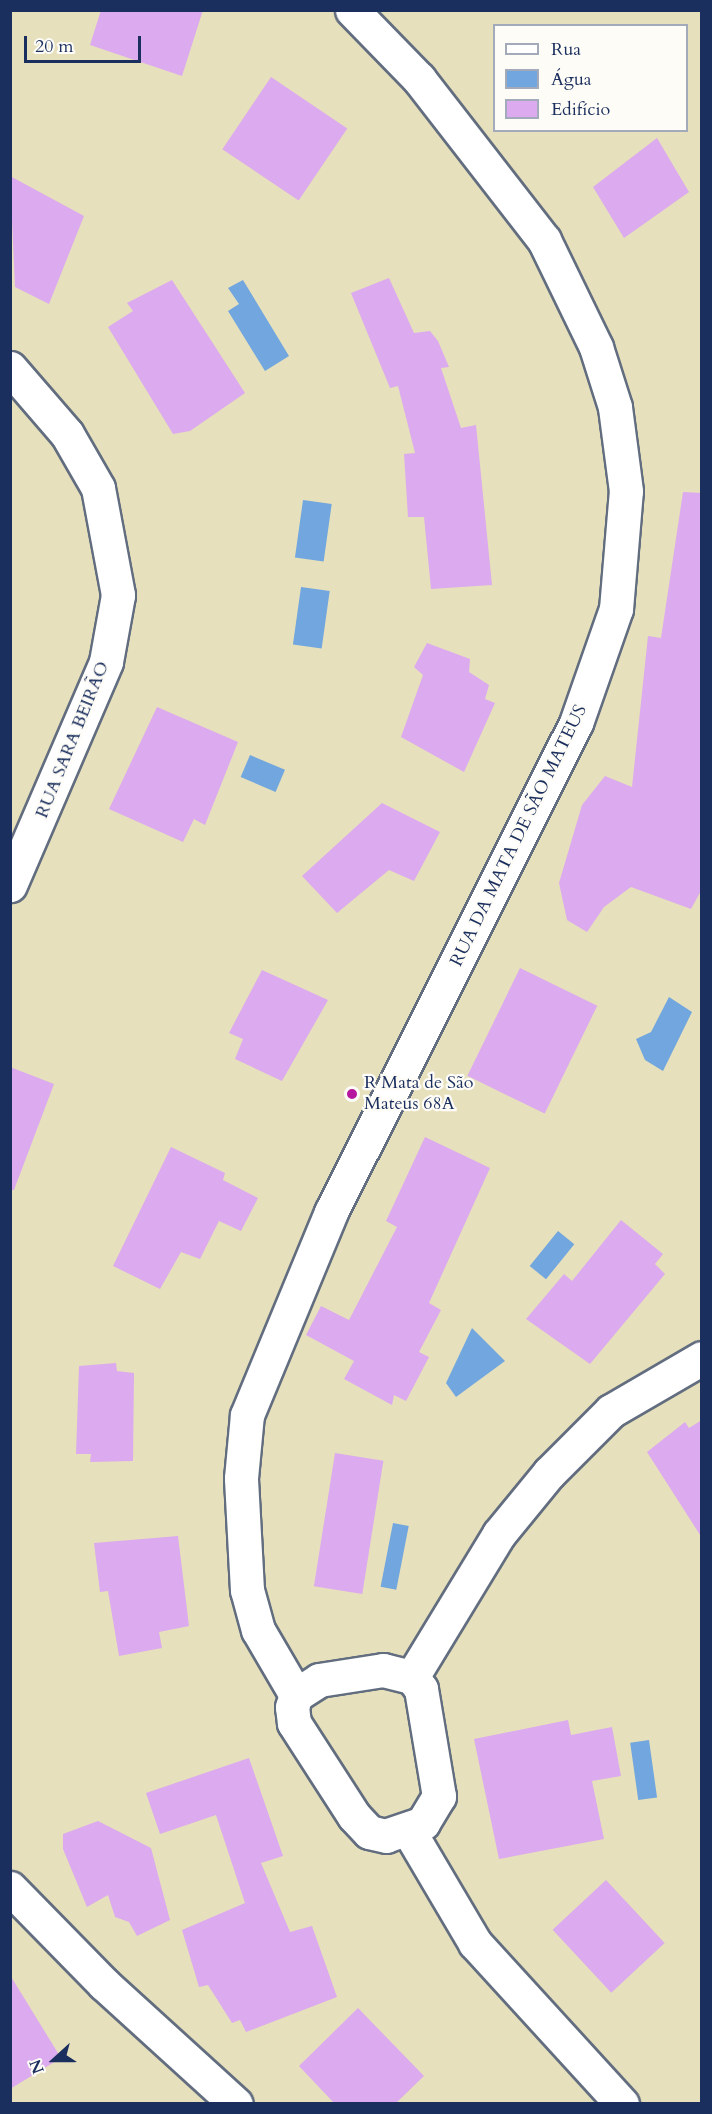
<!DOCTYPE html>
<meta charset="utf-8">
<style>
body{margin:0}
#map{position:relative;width:712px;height:2114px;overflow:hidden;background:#e6e0bc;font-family:Cardo,serif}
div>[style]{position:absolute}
.water>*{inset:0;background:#71a6de;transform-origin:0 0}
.building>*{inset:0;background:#dcaaee;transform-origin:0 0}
.roads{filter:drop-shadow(2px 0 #626d7f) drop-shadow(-2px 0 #626d7f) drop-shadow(0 2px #626d7f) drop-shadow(0 -2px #626d7f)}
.minor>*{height:33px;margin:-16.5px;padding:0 16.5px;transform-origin:16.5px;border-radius:16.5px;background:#fff}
.dots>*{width:16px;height:16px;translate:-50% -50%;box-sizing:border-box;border:3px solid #fdfcf7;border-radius:50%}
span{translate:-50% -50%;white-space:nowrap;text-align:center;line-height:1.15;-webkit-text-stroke:4.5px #fdfcf7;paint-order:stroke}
.street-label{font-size:18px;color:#1b2f5e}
.poi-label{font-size:18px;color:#1b2f5e}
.left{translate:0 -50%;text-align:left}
.frame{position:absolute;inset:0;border:12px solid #1b2f5e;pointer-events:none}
.legend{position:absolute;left:493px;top:24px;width:195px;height:108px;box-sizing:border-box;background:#fdfcf7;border:2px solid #a3aaba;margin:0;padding:8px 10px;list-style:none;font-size:18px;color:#1b2f5e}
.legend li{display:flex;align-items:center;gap:12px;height:30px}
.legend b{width:30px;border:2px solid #a3aaba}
.north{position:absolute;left:24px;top:2030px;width:60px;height:60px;-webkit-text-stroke:4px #fdfcf7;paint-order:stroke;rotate:249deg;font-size:16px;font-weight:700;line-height:24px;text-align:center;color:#1b2f5e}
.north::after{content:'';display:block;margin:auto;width:21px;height:27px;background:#1b2f5e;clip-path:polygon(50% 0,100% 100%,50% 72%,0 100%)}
.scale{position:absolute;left:24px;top:36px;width:117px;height:27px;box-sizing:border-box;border:3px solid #1b2f5e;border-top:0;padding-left:8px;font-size:18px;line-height:21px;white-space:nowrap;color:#1b2f5e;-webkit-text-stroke:4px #fdfcf7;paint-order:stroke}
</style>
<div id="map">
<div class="water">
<i style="clip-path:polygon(243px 280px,289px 356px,265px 371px,228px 311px,239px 304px,228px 288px)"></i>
<i style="left:303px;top:500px;width:29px;height:58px;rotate:8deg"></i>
<i style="left:301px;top:587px;width:29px;height:58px;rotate:8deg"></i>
<i style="left:250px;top:755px;width:38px;height:24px;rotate:23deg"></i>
<i style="clip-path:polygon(669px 997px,692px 1012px,663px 1071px,645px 1060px,636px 1039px,651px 1032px)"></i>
<i style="left:558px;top:1231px;width:21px;height:45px;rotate:39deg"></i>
<i style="clip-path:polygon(472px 1328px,505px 1361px,456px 1397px,446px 1383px)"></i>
<i style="left:393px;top:1523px;width:16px;height:65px;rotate:11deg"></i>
<i style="left:649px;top:1740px;width:58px;height:19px;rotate:82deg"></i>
</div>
<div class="building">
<i style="clip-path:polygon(101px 10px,203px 10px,182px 76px,90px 45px)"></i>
<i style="left:271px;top:77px;width:92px;height:87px;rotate:34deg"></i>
<i style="clip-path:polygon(657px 138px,689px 192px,624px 238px,593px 187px)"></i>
<i style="clip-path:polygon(10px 176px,84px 216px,49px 304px,15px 287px)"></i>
<i style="clip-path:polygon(389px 278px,414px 333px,430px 331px,438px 341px,449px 367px,441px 368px,461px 428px,476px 425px,492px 585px,431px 589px,424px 517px,408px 517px,404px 454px,415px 453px,398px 386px,390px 388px,351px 293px)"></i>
<i style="clip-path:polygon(172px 280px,245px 393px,190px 431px,173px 434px,108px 327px,133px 311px,127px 303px)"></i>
<i style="clip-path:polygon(683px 492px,702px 493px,702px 889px,691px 909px,631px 887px,604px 907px,587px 932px,567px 920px,559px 883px,582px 805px,605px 776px,632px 787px,648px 636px,661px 638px)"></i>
<i style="clip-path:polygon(427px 643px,470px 659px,469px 672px,489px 685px,485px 699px,495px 703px,464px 772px,401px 737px,423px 675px,414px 667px)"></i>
<i style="clip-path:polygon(157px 707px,238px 742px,205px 825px,194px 819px,183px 842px,109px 809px)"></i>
<i style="clip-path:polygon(382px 803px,440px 832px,414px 881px,389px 870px,337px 913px,302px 876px)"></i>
<i style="left:520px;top:968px;width:86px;height:120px;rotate:26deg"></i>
<i style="clip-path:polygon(262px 970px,328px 1000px,282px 1081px,235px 1059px,243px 1039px,229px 1033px)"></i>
<i style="clip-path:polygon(10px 1067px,54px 1084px,14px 1190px,10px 1190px)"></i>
<i style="clip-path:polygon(425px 1137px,490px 1168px,429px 1303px,441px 1310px,419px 1352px,429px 1357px,406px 1401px,394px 1395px,392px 1405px,344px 1379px,354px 1361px,306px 1335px,321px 1306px,349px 1320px,397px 1227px,386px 1221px)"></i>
<i style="clip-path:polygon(171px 1147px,225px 1173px,223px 1180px,258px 1198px,241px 1231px,219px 1221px,200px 1259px,181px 1252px,160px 1289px,113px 1266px)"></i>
<i style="clip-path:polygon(621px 1220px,663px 1254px,655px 1264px,665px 1274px,590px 1364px,526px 1319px,564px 1274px,572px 1281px)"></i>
<i style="clip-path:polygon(116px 1363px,117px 1371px,134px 1373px,133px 1461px,90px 1462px,91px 1454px,76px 1454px,79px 1366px)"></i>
<i style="clip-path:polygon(702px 1420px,702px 1538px,647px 1452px,685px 1422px,689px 1428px)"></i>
<i style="left:335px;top:1453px;width:49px;height:135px;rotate:9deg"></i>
<i style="clip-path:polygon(178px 1536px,189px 1626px,159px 1632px,162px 1648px,119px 1656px,108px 1591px,100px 1592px,94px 1543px)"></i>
<i style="clip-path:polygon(568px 1720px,571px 1735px,612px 1727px,621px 1776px,592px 1781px,604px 1839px,499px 1859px,474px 1739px)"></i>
<i style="clip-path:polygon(249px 1758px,283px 1856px,261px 1863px,290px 1932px,312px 1926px,337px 1997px,246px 2032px,240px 2020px,232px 2023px,208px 1985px,199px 1987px,182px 1930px,245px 1903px,216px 1815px,160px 1834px,146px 1793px)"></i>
<i style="clip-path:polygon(98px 1821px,151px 1848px,170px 1920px,137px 1936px,129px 1922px,115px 1917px,108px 1895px,87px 1907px,63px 1849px,63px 1834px)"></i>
<i style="left:606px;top:1880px;width:86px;height:73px;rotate:47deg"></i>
<i style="clip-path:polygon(10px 1975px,61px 2058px,10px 2089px)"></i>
<i style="clip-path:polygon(358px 2008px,424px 2076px,396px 2103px,334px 2103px,299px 2066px)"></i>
</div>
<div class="roads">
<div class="minor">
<i style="left:10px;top:368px;width:87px;rotate:49.2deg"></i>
<i style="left:67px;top:434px;width:62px;rotate:60.1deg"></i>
<i style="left:98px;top:488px;width:109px;rotate:79.4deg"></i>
<i style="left:118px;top:595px;width:68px;rotate:100.2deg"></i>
<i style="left:106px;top:662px;width:243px;rotate:113.3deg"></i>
<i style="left:383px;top:1670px;width:30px;rotate:14deg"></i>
<i style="left:412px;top:1677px;width:15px;rotate:53deg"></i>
<i style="left:421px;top:1689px;width:109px;rotate:80.5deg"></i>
<i style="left:439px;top:1796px;width:31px;rotate:121deg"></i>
<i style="left:423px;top:1823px;width:39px;rotate:161deg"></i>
<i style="left:386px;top:1836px;width:17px;rotate:-167deg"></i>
<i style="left:369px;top:1832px;width:22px;rotate:-133deg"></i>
<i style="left:354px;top:1816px;width:111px;rotate:-122.8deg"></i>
<i style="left:294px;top:1723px;width:16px;rotate:-97deg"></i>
<i style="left:292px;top:1707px;width:13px;rotate:-72deg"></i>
<i style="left:296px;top:1695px;width:27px;rotate:-33deg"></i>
<i style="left:319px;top:1680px;width:65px;rotate:-8.9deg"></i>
<i style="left:412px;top:1677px;width:167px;rotate:-58.7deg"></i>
<i style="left:499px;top:1534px;width:79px;rotate:-50.7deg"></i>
<i style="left:549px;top:1473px;width:88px;rotate:-45deg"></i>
<i style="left:611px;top:1411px;width:105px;rotate:-30.2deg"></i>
<i style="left:296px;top:1695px;width:75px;rotate:-120.3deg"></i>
<i style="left:258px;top:1630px;width:41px;rotate:-105.4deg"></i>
<i style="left:247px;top:1590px;width:112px;rotate:-93.1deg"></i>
<i style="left:241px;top:1478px;width:63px;rotate:-84.6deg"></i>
<i style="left:247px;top:1415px;width:220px;rotate:-67.5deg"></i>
<i style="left:331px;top:1212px;width:547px;rotate:-63.39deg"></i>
<i style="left:576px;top:723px;width:121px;rotate:-70.7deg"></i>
<i style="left:616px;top:609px;width:118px;rotate:-85.2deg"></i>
<i style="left:626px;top:491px;width:85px;rotate:-97.5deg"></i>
<i style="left:615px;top:407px;width:63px;rotate:-107.6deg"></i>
<i style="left:596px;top:347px;width:119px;rotate:-115.9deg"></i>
<i style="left:544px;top:240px;width:204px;rotate:-127.8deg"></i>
<i style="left:419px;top:79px;width:96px;rotate:-134.2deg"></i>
<i style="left:409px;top:1831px;width:130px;rotate:59.5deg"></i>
<i style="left:475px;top:1943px;width:218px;rotate:47.6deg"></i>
<i style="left:10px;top:1888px;width:134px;rotate:45.6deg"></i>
<i style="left:104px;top:1984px;width:178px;rotate:42.3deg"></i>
</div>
</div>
<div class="dots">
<i style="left:352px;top:1094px;background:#b5179e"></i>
</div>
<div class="street-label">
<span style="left:73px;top:740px;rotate:-68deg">RUA SARA BEIRÃO</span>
<span style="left:519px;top:836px;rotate:-64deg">RUA DA MATA DE SÃO MATEUS</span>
</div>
<div class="poi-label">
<span class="left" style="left:364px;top:1094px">R Mata de São<br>Mateus 68A</span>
</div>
<div class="frame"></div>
<ul class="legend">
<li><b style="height:8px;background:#fff"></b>Rua</li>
<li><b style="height:16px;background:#71a6de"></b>Água</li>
<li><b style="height:16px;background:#dcaaee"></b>Edifício</li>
</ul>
<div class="north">N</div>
<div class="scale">20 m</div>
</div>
